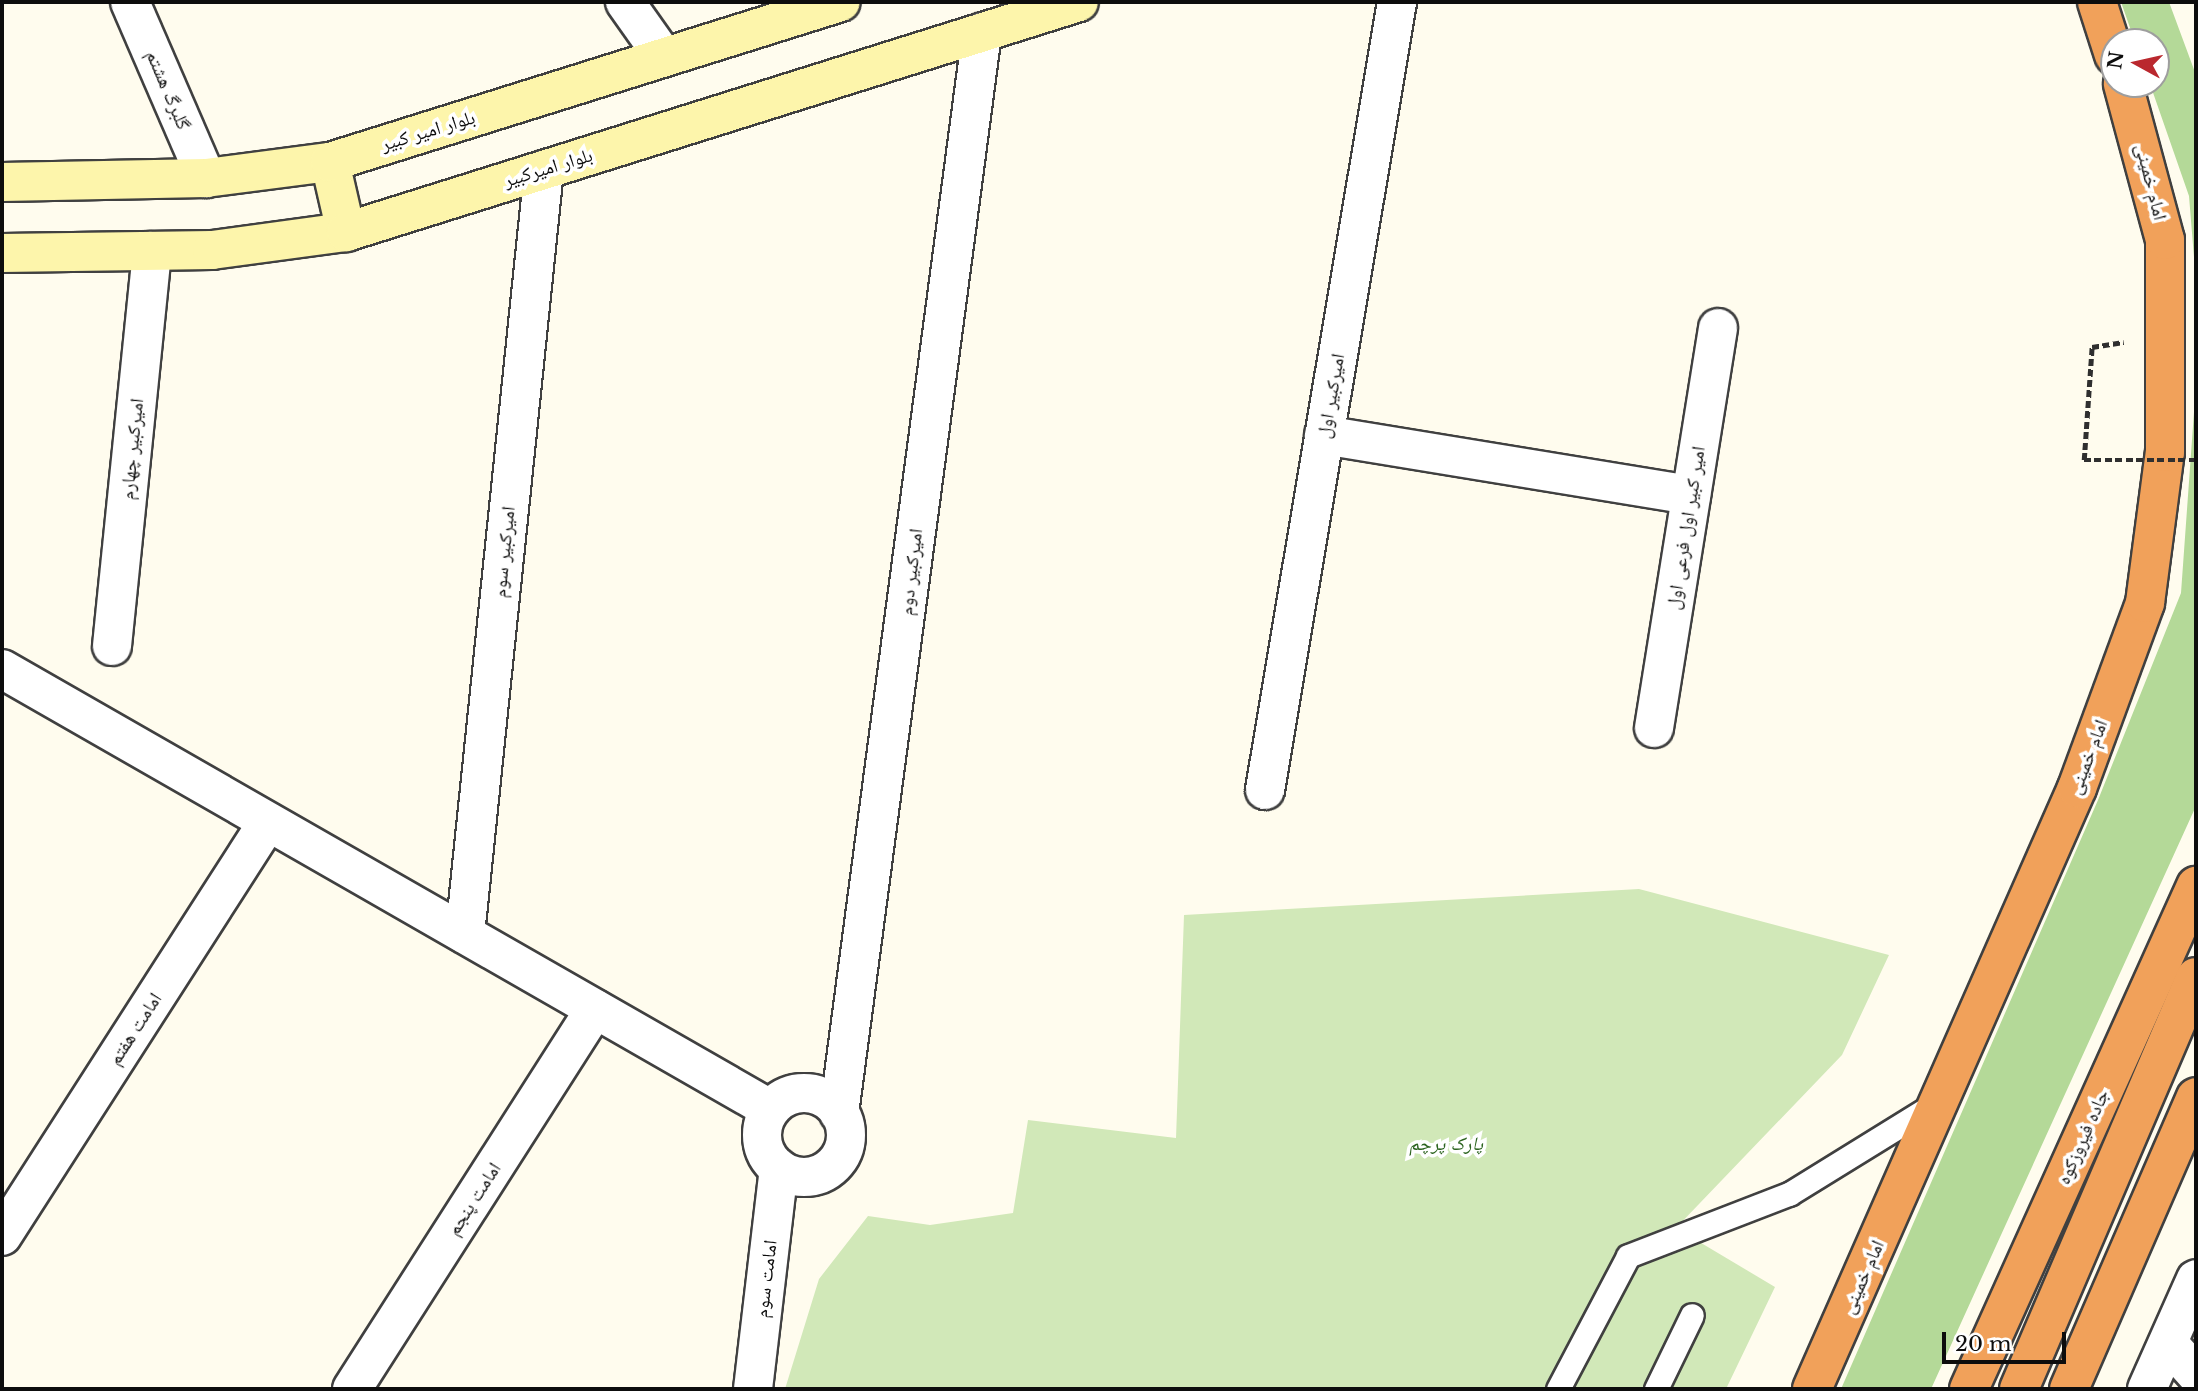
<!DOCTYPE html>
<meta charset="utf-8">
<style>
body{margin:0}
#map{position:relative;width:2198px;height:1391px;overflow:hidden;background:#fffcee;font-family:"Libre Baskerville","Noto Naskh Arabic",serif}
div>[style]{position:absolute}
.green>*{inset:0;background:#d1e8b8}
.forest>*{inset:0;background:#b4d998}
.path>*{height:4.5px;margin-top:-2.25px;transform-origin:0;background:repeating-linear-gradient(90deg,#2f2f2f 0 7px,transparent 0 10.5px)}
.roads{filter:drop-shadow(2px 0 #404040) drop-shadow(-2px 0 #404040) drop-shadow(0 2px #404040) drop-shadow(0 -2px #404040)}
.lane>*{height:23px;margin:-11.5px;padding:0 11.5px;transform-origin:11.5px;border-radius:11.5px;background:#fff}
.street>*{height:38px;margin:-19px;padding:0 19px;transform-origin:19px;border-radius:19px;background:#fff}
.street>.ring{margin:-19px;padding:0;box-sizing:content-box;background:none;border:38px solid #fff;border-radius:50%}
.secondary>*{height:38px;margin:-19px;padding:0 19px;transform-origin:19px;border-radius:19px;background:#fdf5ab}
.highway>*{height:38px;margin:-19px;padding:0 19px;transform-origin:19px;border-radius:19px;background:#f1a15a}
.path-bridge>*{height:4.5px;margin-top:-2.25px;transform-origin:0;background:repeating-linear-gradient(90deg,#2f2f2f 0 7px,transparent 0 10.5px)}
span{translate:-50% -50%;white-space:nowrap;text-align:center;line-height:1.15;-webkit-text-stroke:7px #fff;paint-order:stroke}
.street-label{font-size:19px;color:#0d0d0d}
.park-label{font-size:19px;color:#2c641f;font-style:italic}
.frame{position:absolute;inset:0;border:4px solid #0d0d0d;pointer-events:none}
.north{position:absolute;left:2100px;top:28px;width:70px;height:70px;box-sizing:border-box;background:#fff;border:2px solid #9e9e9e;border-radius:50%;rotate:278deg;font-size:19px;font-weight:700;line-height:28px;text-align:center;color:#0d0d0d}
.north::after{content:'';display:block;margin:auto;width:24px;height:32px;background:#ba282e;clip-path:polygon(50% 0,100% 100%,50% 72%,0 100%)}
.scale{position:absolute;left:1942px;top:1332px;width:124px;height:32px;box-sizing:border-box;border:4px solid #0d0d0d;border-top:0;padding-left:9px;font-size:21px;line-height:24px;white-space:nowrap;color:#0d0d0d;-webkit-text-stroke:5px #fff;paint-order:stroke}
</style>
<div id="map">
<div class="green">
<i style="clip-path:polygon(1639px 889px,1889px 955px,1842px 1055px,1676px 1228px,1775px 1287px,1726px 1389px,785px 1389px,819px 1279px,868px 1216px,930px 1225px,1013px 1213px,1028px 1120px,1176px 1138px,1184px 915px)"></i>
</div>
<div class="forest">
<i style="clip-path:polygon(2121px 2px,2169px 2px,2196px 75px,2196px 282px,2189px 196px,2150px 84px,2156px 84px,2156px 42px,2135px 42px)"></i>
<i style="clip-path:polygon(2196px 384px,2196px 806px,1931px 1389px,1841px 1389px,2098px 800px,2181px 593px)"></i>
</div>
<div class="path">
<i style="left:2084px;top:460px;width:113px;rotate:-86deg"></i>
<i style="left:2092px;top:347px;width:32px;rotate:-9deg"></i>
</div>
<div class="roads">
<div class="lane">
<i style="left:1558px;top:1389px;width:150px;rotate:-62.2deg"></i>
<i style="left:1628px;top:1256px;width:173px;rotate:-21.1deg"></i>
<i style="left:1789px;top:1194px;width:172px;rotate:-31.7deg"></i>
<i style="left:1656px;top:1389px;width:82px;rotate:-64.1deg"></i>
</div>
<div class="street">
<i style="left:130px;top:2px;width:192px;rotate:66.6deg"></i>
<i style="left:625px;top:2px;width:67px;rotate:54.7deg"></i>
<i style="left:1324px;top:435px;width:372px;rotate:9.3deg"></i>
<i style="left:112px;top:646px;width:397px;rotate:-84.2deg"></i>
<i style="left:2px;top:669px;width:885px;rotate:29.81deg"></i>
<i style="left:1654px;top:728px;width:405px;rotate:-80.9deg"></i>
<i style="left:1265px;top:790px;width:799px;rotate:-80.49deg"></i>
<i style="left:465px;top:934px;width:768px;rotate:-84.1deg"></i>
<i class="ring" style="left:762px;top:1093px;width:46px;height:46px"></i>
<i style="left:839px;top:1113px;width:1090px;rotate:-82.46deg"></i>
<i style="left:2px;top:1236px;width:492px;rotate:-57.3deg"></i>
<i style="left:2169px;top:1344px;width:40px;rotate:48deg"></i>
<i style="left:352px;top:1389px;width:451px;rotate:-57.4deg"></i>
<i style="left:753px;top:1389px;width:222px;rotate:-83.3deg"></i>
<i style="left:2147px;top:1389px;width:120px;rotate:-66deg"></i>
</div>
<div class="secondary">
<i style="left:330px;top:162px;width:72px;rotate:77.1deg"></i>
<i style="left:2px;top:182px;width:204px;rotate:-1.1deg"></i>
<i style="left:206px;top:178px;width:125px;rotate:-7.4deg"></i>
<i style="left:330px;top:162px;width:535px;rotate:-17.39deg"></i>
<i style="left:2px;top:253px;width:210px;rotate:-0.8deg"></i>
<i style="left:212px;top:250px;width:135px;rotate:-7.7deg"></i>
<i style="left:346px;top:232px;width:768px;rotate:-17.42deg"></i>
</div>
<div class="highway">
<i style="left:2097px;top:2px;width:56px;rotate:72.2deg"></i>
<i style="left:1812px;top:1389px;width:657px;rotate:-66.21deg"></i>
<i style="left:2077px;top:788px;width:197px;rotate:-69.8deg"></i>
<i style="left:2145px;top:603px;width:152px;rotate:-82.5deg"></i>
<i style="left:2165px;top:452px;width:212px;rotate:-90deg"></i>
<i style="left:2165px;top:240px;width:162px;rotate:-105.1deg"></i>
<i style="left:1969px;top:1389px;width:552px;rotate:-65.71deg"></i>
<i style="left:2019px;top:1389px;width:448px;rotate:-66.8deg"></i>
<i style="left:2069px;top:1389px;width:318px;rotate:-66.5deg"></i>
</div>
</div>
<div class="path-bridge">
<i style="left:2084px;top:460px;width:112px"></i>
</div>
<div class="street-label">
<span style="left:168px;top:90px;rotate:67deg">گلبرگ هشتم</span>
<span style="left:428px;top:131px;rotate:-17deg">بلوار امیر کبیر</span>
<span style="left:548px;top:168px;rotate:-17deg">بلوار امیرکبیر</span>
<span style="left:2151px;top:182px;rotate:76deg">امام خمینی</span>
<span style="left:1331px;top:396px;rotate:-80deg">امیرکبیر اول</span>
<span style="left:132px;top:449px;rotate:-84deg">امیرکبیر چهارم</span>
<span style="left:1686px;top:528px;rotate:-81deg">امیر کبیر اول فرعی اول</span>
<span style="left:504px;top:552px;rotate:-84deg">امیرکبیر سوم</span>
<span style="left:911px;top:572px;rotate:-83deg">امیرکبیر دوم</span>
<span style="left:2088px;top:757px;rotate:-69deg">امام خمینی</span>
<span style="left:135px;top:1029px;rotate:-57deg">امامت هفتم</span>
<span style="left:2083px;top:1137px;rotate:-66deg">جاده فیروزکوه</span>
<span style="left:474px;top:1199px;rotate:-57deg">امامت پنجم</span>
<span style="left:1863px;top:1277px;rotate:-66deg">امام خمینی</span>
<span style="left:766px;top:1279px;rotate:-83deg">امامت سوم</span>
</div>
<div class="park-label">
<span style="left:1446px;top:1144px">پارک پرچم</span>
</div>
<div class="frame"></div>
<div class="north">N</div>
<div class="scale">20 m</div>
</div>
